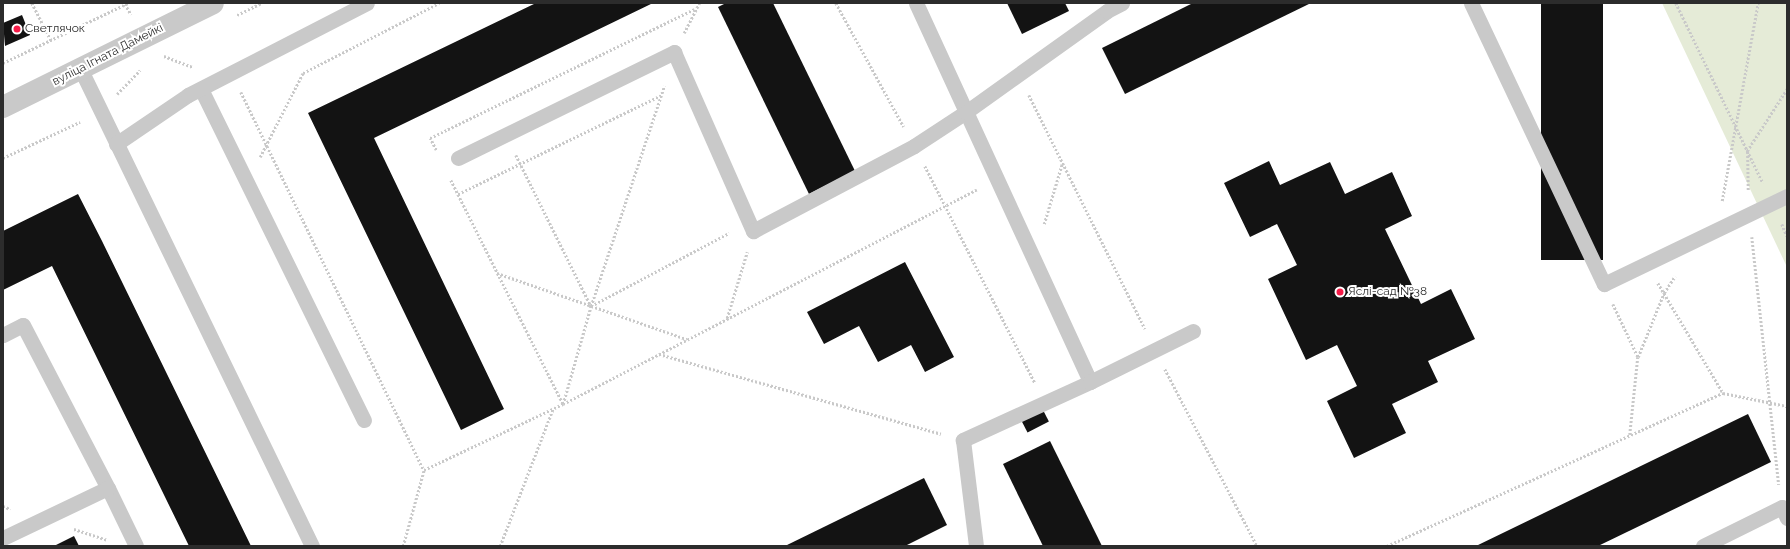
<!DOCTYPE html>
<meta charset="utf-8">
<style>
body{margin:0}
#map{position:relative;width:1790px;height:549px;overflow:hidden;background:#fff;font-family:Raleway,sans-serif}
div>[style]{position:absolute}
.green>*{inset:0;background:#e5ebd7}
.building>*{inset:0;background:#131313;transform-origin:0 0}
.path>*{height:2.5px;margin-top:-1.25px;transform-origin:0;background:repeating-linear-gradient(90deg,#c9c9c9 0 2px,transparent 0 4px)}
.service>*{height:15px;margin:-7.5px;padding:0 7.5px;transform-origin:7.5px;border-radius:7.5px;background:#c9c9c9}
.minor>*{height:22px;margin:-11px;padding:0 11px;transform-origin:11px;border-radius:11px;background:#c9c9c9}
.dots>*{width:11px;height:11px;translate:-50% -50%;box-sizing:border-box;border:2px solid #fff;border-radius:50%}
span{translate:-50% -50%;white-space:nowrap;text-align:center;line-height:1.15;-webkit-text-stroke:4px #fff;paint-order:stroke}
.poi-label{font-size:12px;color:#2c2c2c}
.left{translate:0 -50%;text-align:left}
.street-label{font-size:12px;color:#2c2c2c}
.frame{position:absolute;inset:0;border:4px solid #2c2c2c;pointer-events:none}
</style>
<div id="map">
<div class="green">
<i style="clip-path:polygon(1662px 3px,1787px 3px,1787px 267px)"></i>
</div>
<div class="building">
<i style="clip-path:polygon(536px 3px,653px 3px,374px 138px,504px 409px,461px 430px,308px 113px)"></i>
<i style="clip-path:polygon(726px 3px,773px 3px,855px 171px,809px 194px,718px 7px)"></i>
<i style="clip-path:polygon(1007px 3px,1065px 3px,1069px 11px,1022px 34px)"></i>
<i style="clip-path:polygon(1193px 3px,1311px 3px,1125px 94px,1102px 48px)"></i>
<i style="left:1541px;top:3px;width:62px;height:257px"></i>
<i style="clip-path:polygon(22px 15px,30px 35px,5px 46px,3px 23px)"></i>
<i style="clip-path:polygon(1269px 161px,1280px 185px,1330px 162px,1345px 194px,1392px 172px,1412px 216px,1385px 229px,1421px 304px,1451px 289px,1475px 339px,1428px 361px,1438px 382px,1392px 404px,1406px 433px,1354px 458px,1327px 401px,1357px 386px,1337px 345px,1306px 360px,1268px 279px,1297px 265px,1277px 224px,1250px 237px,1224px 183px)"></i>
<i style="clip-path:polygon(78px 194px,102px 241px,251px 546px,189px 546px,52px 266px,3px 290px,3px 231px)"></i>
<i style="clip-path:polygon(905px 262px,954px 357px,925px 372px,911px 345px,878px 362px,859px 326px,824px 344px,807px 312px)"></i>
<i style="left:1043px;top:410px;width:13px;height:24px;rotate:63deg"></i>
<i style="clip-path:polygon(1748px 414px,1771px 462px,1658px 517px,1598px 546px,1476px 546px)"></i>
<i style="clip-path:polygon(1050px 441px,1102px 546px,1043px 546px,1003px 464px)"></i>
<i style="clip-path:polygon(924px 478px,947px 525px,905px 546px,785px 546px)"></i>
<i style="clip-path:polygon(74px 536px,79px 546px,54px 546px)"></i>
</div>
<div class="path">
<i style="left:32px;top:3px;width:42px;rotate:62.8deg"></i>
<i style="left:836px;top:3px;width:141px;rotate:61.3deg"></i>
<i style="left:1676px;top:3px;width:200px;rotate:64.2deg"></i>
<i style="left:125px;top:4px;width:12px;rotate:59deg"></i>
<i style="left:237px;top:15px;width:28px;rotate:-26deg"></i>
<i style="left:684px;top:33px;width:34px;rotate:-63deg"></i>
<i style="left:164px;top:56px;width:31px;rotate:21deg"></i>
<i style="left:3px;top:63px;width:139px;rotate:-25.6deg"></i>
<i style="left:241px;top:92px;width:420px;rotate:64.2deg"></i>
<i style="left:117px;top:94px;width:33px;rotate:-46deg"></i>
<i style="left:1029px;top:95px;width:261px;rotate:63.6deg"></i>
<i style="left:436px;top:150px;width:13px;rotate:-117deg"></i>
<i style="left:430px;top:138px;width:294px;rotate:-26deg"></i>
<i style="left:516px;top:155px;width:169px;rotate:63.6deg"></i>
<i style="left:591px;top:306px;width:156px;rotate:-27.9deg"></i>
<i style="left:260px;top:157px;width:94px;rotate:-62.9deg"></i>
<i style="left:303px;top:73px;width:153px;rotate:-27.2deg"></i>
<i style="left:3px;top:158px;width:85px;rotate:-25.1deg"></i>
<i style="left:925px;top:166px;width:243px;rotate:63.1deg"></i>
<i style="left:451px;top:180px;width:250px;rotate:63.4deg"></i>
<i style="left:563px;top:404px;width:102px;rotate:-74.1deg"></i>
<i style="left:591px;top:306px;width:232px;rotate:-71.6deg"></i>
<i style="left:1748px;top:190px;width:39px;rotate:-91deg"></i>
<i style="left:1747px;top:151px;width:74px;rotate:-57.2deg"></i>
<i style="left:458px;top:194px;width:225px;rotate:-25.9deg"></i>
<i style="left:1722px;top:201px;width:201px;rotate:-79.7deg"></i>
<i style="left:1044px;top:224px;width:63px;rotate:-73.3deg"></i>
<i style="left:1782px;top:224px;width:13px;rotate:67deg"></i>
<i style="left:1752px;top:237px;width:249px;rotate:83.8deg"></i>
<i style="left:497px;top:273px;width:201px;rotate:19.2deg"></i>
<i style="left:1658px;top:283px;width:128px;rotate:59.4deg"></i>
<i style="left:1613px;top:304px;width:59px;rotate:64.7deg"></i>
<i style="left:1638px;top:357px;width:78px;rotate:95.9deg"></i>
<i style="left:727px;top:318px;width:69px;rotate:-73.1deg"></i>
<i style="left:659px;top:354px;width:293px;rotate:15.8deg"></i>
<i style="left:1638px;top:357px;width:69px;rotate:-67.9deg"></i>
<i style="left:1664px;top:293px;width:20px;rotate:-57deg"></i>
<i style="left:1165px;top:369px;width:199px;rotate:62.5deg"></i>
<i style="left:3px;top:506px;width:8px;rotate:23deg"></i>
<i style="left:74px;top:529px;width:35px;rotate:18deg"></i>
<i style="left:403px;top:546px;width:79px;rotate:-74.6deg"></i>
<i style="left:424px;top:470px;width:154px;rotate:-25.4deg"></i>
<i style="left:563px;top:404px;width:466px;rotate:-27.4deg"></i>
<i style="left:500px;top:546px;width:147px;rotate:-68.9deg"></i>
<i style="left:1387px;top:546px;width:369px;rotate:-24.5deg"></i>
<i style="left:1723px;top:393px;width:65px;rotate:11.5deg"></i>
</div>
<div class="service">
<i style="left:916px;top:3px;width:417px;rotate:65.3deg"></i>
<i style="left:1090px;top:382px;width:140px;rotate:155.5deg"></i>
<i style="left:963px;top:440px;width:107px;rotate:83deg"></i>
<i style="left:1471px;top:3px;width:311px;rotate:64.7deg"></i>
<i style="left:1604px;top:284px;width:203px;rotate:-25.7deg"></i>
<i style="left:81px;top:70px;width:529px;rotate:64.11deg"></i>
<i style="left:201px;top:89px;width:369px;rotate:63.8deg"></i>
<i style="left:116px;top:144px;width:87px;rotate:-34.2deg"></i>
<i style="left:188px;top:95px;width:201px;rotate:-27.2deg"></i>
<i style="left:458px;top:158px;width:241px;rotate:-26.1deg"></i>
<i style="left:674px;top:52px;width:196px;rotate:66.2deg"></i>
<i style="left:753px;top:231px;width:182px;rotate:-27.8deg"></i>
<i style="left:914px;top:146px;width:62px;rotate:-33.2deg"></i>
<i style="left:966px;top:112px;width:173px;rotate:-35.6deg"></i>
<i style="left:1107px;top:11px;width:17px;rotate:-28deg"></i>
<i style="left:3px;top:335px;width:22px;rotate:-27deg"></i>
<i style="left:23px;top:325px;width:184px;rotate:62.5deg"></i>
<i style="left:108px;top:488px;width:64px;rotate:64.2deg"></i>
<i style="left:1090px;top:382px;width:115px;rotate:-26.3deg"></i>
<i style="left:3px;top:538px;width:116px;rotate:-25.5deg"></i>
<i style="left:1703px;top:546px;width:88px;rotate:-26.3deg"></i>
<i style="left:1782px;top:507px;width:12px;rotate:66deg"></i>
</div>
<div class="minor">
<i style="left:3px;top:107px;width:234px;rotate:-26.3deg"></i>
</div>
<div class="dots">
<i style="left:17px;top:29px;background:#f61b48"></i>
<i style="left:1340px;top:292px;background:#f61b48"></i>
</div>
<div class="poi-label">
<span class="left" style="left:25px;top:29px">Светлячок</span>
<span class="left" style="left:1348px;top:292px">Яслі-сад №38</span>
</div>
<div class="street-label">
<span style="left:108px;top:55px;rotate:-27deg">вуліца Ігната Дамейкі</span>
</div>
<div class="frame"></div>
</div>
